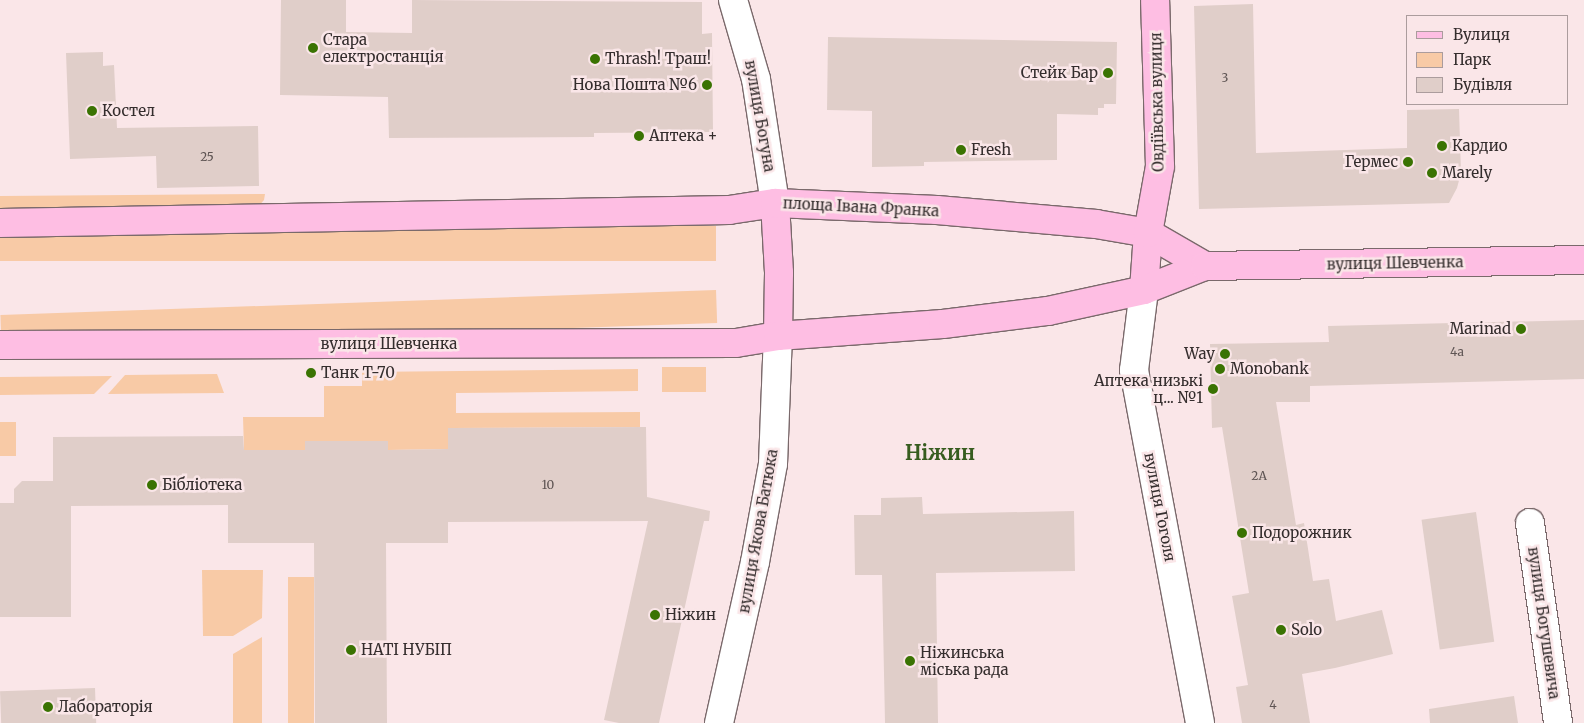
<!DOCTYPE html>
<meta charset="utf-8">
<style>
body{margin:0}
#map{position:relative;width:1584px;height:723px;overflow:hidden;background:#fae6e8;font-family:Merriweather,serif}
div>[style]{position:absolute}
.green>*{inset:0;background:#f8caa6;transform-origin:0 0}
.building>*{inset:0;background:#e0cec9;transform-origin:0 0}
.roads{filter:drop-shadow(1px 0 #7a696b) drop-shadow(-1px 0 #7a696b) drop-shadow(0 1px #7a696b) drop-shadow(0 -1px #7a696b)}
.minor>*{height:28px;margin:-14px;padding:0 14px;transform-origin:14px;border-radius:14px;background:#fff}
.major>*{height:28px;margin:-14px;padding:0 14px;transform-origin:14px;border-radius:14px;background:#febee3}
.dots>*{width:14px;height:14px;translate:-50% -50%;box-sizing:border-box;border:2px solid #fae6e8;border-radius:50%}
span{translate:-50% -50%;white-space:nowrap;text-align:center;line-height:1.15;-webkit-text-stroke:5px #fae6e8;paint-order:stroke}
.number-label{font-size:12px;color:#5f5554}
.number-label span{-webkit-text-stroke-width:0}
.poi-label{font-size:15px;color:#342d2d}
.left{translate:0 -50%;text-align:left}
.right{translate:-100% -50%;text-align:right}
.street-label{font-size:15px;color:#342d2d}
.district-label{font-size:20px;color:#375c1f;font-weight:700}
.legend{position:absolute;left:1406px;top:15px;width:162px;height:90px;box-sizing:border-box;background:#fae6e8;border:1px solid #ab9c9d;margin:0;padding:6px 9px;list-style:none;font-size:15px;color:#342d2d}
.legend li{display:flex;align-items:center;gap:10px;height:25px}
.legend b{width:25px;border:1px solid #ab9c9d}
</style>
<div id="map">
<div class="green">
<i style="clip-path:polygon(265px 194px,264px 200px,257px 208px,0 212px,0 196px)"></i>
<i style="left:716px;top:226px;width:35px;height:716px;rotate:90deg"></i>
<i style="left:716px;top:290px;width:33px;height:716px;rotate:88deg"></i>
<i style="left:662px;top:367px;width:44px;height:25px"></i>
<i style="clip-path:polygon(638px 369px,638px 391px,456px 393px,456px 413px,640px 412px,640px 427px,449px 428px,448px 449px,388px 450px,388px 441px,305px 450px,244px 450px,243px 417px,324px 417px,324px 386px,362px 386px,362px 372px)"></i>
<i style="clip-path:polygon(217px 374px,224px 393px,108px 394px,125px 375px)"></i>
<i style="clip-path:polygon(112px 376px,94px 394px,0 395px,0 377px)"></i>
<i style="left:0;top:422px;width:16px;height:34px"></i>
<i style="clip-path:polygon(202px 570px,263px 570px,262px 618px,233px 636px,203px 636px)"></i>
<i style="left:314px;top:577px;width:146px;height:26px;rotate:90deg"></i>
<i style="clip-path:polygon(262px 637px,262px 723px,233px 723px,233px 654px)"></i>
</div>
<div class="building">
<i style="clip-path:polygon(281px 0,346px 0,346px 32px,412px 33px,412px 0,702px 2px,702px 34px,712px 33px,713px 132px,594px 133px,594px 137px,389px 138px,388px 97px,280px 95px)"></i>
<i style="clip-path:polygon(1253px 4px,1256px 153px,1407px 148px,1407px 110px,1459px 109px,1461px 173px,1457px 188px,1449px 203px,1199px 209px,1194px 6px)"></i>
<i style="clip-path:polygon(828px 37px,1117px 42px,1116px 104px,1104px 104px,1104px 108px,1098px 108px,1098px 115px,1057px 114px,1057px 160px,924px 162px,924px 166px,872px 167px,872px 111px,827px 110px)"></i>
<i style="clip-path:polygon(103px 52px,103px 66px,114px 65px,117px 128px,258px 126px,259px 186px,157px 188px,156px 156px,70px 159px,66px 53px)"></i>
<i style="clip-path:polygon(1584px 320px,1584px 379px,1310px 386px,1310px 402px,1276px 402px,1296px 525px,1304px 523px,1313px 581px,1329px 579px,1336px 621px,1382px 610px,1393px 654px,1335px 668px,1302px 674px,1310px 723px,1242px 723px,1236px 687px,1248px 685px,1232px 596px,1249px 593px,1222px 427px,1212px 428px,1210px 344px,1329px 342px,1328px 326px)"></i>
<i style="clip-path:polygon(646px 427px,647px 497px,710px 511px,709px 521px,704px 521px,659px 723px,619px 723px,604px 720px,648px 521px,448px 522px,448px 543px,386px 543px,387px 723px,315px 723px,314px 543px,228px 543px,228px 505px,71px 506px,71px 617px,0 617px,0 503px,14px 503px,14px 489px,22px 481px,53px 481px,53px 437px,243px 436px,244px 450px,305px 450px,305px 441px,388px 441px,388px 450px,448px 449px,448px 428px)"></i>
<i style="clip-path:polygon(922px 497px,923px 514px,1074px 511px,1075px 571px,936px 573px,938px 723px,885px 723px,882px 575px,855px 575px,854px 515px,881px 515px,881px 498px)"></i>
<i style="left:1476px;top:512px;width:131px;height:55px;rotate:82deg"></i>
<i style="left:95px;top:688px;width:35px;height:95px;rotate:88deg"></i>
<i style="clip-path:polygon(1514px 696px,1518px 723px,1430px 723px,1429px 709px)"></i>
</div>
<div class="roads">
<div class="minor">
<i style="left:733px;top:0;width:82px;rotate:73.8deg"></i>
<i style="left:756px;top:79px;width:125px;rotate:81.3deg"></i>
<i style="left:1144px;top:290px;width:81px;rotate:97.1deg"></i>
<i style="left:1134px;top:370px;width:359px;rotate:79.4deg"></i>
<i style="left:1530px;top:523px;width:202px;rotate:82deg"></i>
<i style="left:719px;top:723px;width:165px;rotate:-77.4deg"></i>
<i style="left:755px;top:562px;width:100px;rotate:-79.6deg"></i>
<i style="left:773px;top:464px;width:128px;rotate:-87.8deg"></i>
</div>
<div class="major">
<i style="left:775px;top:203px;width:70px;rotate:86.7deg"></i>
<i style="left:779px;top:273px;width:63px;rotate:90.9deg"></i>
<i style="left:0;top:223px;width:729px;rotate:-1.02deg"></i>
<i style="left:729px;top:210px;width:47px;rotate:-8.7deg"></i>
<i style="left:775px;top:203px;width:162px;rotate:2.5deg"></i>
<i style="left:937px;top:210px;width:160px;rotate:5deg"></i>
<i style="left:1096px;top:224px;width:53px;rotate:9.8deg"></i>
<i style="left:1148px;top:233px;width:66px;rotate:30.1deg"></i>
<i style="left:1144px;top:290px;width:57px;rotate:-86deg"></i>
<i style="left:1148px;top:233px;width:68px;rotate:-79.8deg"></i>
<i style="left:1160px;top:166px;width:166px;rotate:-91.7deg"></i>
<i style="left:0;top:345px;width:736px;rotate:-0.16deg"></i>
<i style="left:736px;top:343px;width:43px;rotate:-9.5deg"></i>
<i style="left:778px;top:336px;width:165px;rotate:-4.2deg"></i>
<i style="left:943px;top:324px;width:106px;rotate:-7.1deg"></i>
<i style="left:1048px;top:311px;width:98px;rotate:-12.3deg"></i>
<i style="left:1144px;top:290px;width:66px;rotate:-21.5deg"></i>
<i style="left:1205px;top:266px;width:379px;rotate:-0.9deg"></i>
</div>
</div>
<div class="dots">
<i style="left:313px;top:48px;background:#3a7302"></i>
<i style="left:595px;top:59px;background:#3a7302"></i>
<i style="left:1108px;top:73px;background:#3a7302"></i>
<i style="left:707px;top:85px;background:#3a7302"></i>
<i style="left:92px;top:111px;background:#3a7302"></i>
<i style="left:639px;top:136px;background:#3a7302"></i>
<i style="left:1442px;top:146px;background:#3a7302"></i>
<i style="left:961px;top:150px;background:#3a7302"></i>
<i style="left:1408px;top:162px;background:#3a7302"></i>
<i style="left:1432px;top:173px;background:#3a7302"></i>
<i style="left:1521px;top:329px;background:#3a7302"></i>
<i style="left:1225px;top:354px;background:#3a7302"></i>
<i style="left:1220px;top:369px;background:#3a7302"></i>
<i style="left:311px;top:373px;background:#3a7302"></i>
<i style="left:1213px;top:389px;background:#3a7302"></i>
<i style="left:152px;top:485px;background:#3a7302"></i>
<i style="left:1242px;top:533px;background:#3a7302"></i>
<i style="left:655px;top:615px;background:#3a7302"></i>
<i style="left:1281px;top:630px;background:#3a7302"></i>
<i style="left:351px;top:650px;background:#3a7302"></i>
<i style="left:910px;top:661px;background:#3a7302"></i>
<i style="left:48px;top:707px;background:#3a7302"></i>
</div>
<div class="number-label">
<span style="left:1225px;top:78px">3</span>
<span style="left:207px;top:157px">25</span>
<span style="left:1457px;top:352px">4а</span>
<span style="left:1259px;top:476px">2А</span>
<span style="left:548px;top:485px">10</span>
<span style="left:1273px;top:705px">4</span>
</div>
<div class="poi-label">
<span class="left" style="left:323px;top:48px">Cтара<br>електростанція</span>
<span class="left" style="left:605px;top:59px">Thrash! Траш!</span>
<span class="right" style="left:1098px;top:73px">Стейк Бар</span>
<span class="right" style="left:697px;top:85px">Нова Пошта №6</span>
<span class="left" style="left:102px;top:111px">Костел</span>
<span class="left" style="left:649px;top:136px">Аптека +</span>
<span class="left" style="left:1452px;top:146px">Кардио</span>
<span class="left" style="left:971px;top:150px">Fresh</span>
<span class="right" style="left:1398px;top:162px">Гермес</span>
<span class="left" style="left:1442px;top:173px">Marely</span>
<span class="right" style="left:1511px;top:329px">Marinad</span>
<span class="right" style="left:1215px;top:354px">Way</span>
<span class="left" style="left:1230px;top:369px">Monobank</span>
<span class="left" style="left:321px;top:373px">Танк Т-70</span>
<span class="right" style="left:1203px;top:389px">Аптека низькі<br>ц... №1</span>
<span class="left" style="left:162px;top:485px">Бібліотека</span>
<span class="left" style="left:1252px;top:533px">Подорожник</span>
<span class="left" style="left:665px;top:615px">Ніжин</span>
<span class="left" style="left:1291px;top:630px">Solo</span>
<span class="left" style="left:361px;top:650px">НАТІ НУБІП</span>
<span class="left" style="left:920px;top:661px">Ніжинська<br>міська рада</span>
<span class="left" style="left:58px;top:707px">Лабораторія</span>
</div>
<div class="street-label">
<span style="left:1157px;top:102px;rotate:-91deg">Овдіївська вулиця</span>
<span style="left:760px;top:116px;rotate:80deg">вулиця Богуна</span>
<span style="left:861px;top:207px;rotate:3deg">площа Івана Франка</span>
<span style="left:1395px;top:263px;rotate:-1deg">вулиця Шевченка</span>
<span style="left:389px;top:344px">вулиця Шевченка</span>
<span style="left:1160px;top:507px;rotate:79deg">вулиця Гоголя</span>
<span style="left:758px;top:531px;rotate:-80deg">вулиця Якова Батюка</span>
<span style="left:1544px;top:623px;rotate:82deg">вулиця Богушевича</span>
</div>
<div class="district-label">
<span style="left:940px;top:452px">Ніжин</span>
</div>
<ul class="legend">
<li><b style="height:6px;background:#febee3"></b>Вулиця</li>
<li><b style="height:14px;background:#f8caa6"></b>Парк</li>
<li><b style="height:14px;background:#e0cec9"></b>Будівля</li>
</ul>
</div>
